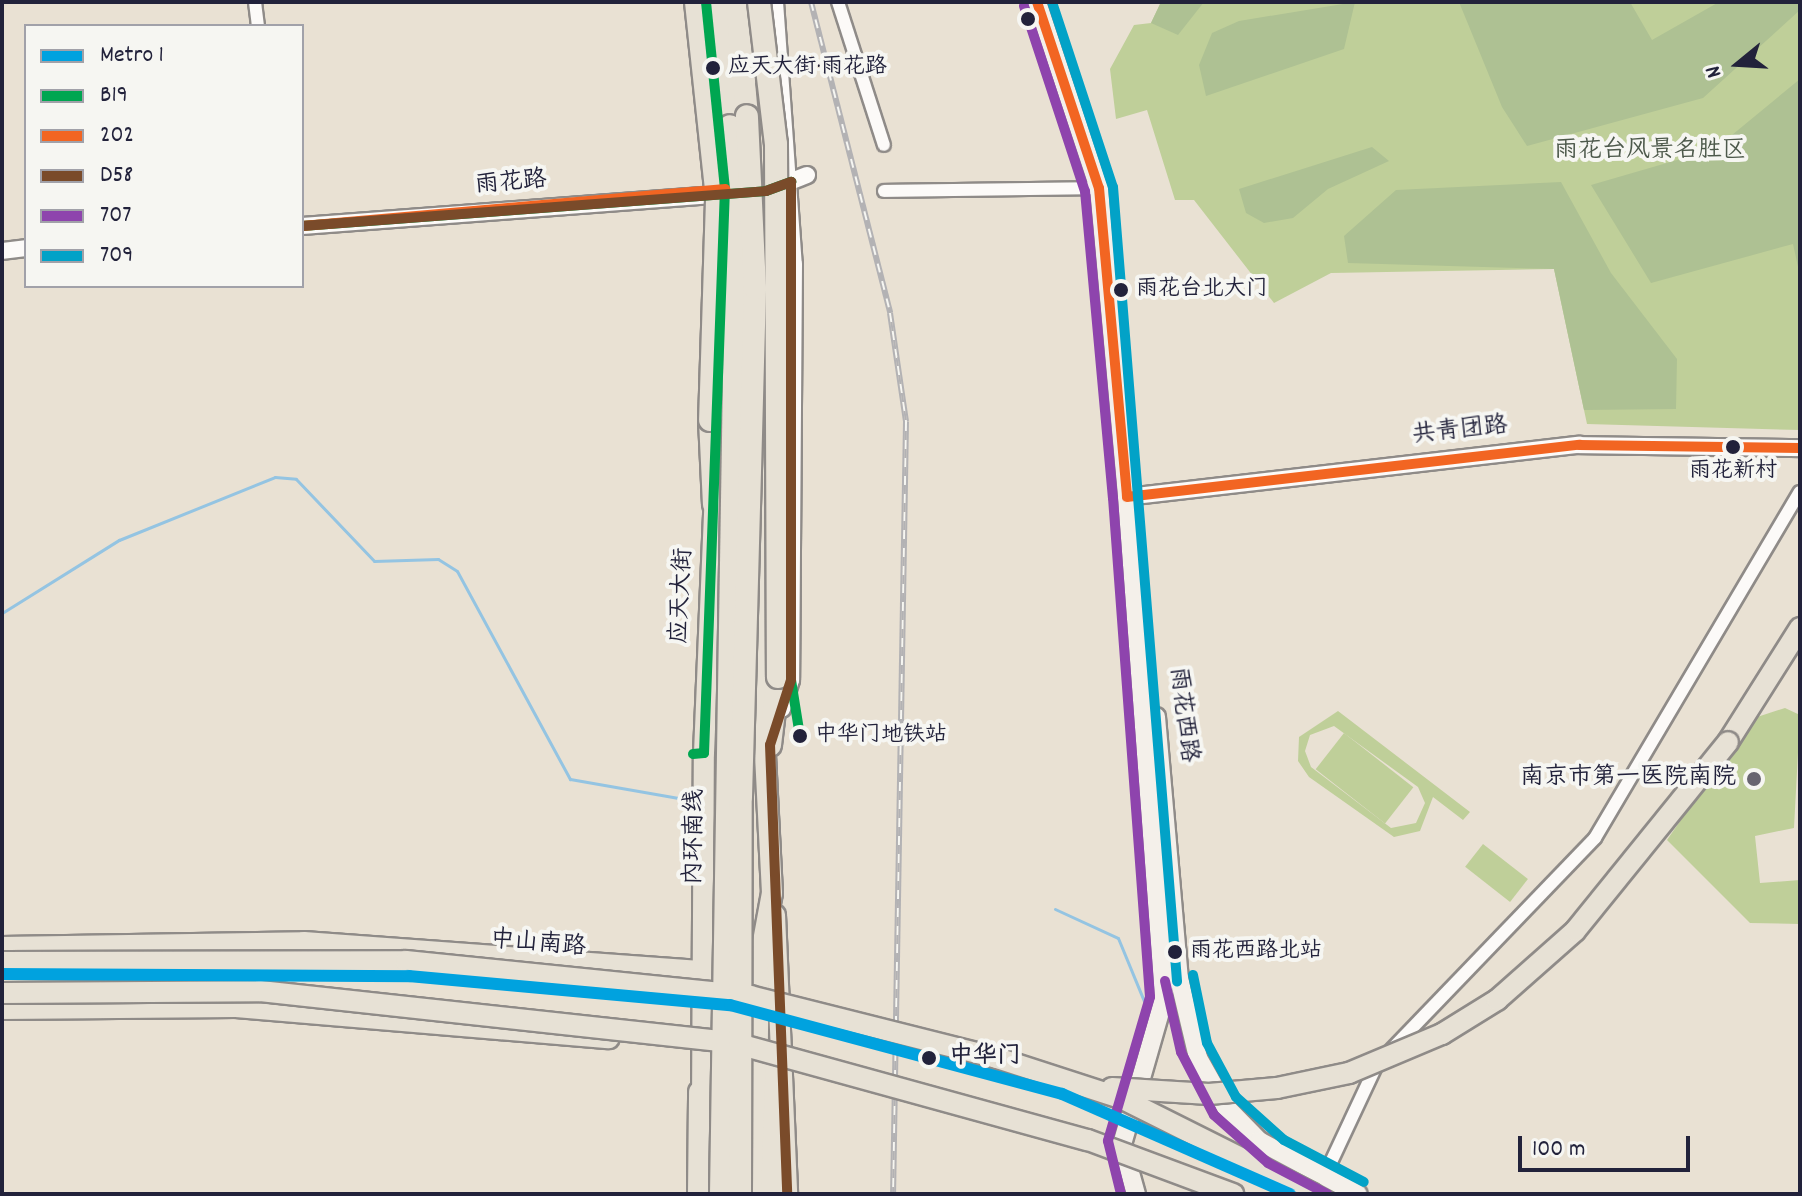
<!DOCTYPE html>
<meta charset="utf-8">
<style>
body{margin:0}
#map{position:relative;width:1802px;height:1196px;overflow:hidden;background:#e9e1d3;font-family:Dekko,"LXGW WenKai TC",sans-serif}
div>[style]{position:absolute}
.green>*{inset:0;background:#bfcf99;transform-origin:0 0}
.forest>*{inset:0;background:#aec193}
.stream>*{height:3px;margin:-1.5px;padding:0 1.5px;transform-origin:1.5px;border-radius:1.5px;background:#94c4e2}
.roads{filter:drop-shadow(2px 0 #8f8b88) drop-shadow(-2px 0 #8f8b88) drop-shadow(0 2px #8f8b88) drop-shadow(0 -2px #8f8b88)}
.minor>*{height:12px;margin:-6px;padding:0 6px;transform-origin:6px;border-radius:6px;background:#fcfaf8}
.tertiary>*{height:16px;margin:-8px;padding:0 8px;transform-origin:8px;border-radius:8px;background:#fcfaf8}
.secondary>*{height:18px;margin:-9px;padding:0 9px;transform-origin:9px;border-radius:9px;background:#f4f0ea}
.primary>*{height:20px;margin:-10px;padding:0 10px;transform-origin:10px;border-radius:10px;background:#e7e1d5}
.trunk>*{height:22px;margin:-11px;padding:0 11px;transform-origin:11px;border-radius:11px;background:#e7e1d5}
.rail>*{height:6px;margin-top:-3px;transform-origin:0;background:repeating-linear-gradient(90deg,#f6f6f2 0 9px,#b3b2b4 0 18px);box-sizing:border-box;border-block:2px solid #b3b2b4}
.bridges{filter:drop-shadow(2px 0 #8f8b88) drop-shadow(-2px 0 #8f8b88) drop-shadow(0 2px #8f8b88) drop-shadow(0 -2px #8f8b88)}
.primary-bridge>*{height:20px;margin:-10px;padding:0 10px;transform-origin:10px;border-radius:10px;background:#e7e1d5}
.trunk-bridge>*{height:22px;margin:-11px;padding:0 11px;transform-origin:11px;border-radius:11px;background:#e7e1d5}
.bus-1>*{height:10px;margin:-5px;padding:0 5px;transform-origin:5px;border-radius:5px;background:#00a651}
.bus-2>*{height:10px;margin:-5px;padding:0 5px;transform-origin:5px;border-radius:5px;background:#f26522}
.bus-3>*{height:10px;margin:-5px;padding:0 5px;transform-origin:5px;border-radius:5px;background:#7a4b2a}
.bus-4>*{height:10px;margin:-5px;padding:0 5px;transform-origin:5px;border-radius:5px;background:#8e44ad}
.bus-5>*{height:10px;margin:-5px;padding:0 5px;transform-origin:5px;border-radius:5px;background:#02a2c7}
.metro-1>*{height:12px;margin:-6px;padding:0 6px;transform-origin:6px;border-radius:6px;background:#00a2df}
.dots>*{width:22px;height:22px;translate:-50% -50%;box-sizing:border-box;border:4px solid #f6f6f2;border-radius:50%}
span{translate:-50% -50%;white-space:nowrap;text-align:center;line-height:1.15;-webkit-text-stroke:8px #f6f6f2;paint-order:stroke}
.bus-label{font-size:22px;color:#22223b}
.left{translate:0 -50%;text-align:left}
.park-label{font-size:24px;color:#4d594b}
.street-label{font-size:24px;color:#22223b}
.poi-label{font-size:24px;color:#22223b}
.right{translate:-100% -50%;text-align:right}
.stop-label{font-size:24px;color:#22223b;font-weight:700}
.frame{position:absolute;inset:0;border:4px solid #22223b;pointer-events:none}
.legend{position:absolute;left:24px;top:24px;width:280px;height:264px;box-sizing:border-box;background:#f6f6f2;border:2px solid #a1a1a9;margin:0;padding:10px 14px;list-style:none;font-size:24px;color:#22223b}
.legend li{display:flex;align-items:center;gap:16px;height:40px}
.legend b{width:40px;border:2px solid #a1a1a9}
.north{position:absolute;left:1698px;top:24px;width:80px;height:80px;-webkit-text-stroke:6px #f6f6f2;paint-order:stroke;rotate:252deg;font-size:22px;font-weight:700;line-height:32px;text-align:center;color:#22223b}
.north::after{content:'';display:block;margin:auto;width:28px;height:36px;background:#22223b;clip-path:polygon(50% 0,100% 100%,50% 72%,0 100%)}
.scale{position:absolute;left:1518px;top:1136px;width:172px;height:36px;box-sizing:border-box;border:4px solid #22223b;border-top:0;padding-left:10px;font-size:24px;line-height:28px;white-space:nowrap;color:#22223b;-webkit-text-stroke:6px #f6f6f2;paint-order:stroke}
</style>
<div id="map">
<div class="green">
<i style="clip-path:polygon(1161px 2px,1800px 2px,1800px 430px,1587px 424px,1554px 269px,1331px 273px,1274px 303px,1194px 200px,1175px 200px,1147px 110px,1116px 119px,1110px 69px,1134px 25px,1151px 23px)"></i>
<i style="clip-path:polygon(1785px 708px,1800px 715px,1794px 828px,1755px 836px,1760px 883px,1800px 880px,1800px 924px,1750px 923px,1667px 840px,1751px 719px)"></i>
<i style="clip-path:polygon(evenodd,1338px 711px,1470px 812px,1463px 820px,1433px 797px,1420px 831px,1394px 837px,1309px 777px,1298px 761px,1299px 737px,1338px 711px,1334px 726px,1418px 787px,1425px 803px,1416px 823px,1391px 828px,1311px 767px,1305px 751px,1310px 735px,1334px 726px)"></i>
<i style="left:1344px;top:733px;width:88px;height:46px;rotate:38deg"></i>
<i style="left:1483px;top:844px;width:57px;height:29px;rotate:38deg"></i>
</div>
<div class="forest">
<i style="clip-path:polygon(1161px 2px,1204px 2px,1178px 35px,1151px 23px)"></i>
<i style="clip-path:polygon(1355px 2px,1344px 49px,1206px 96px,1199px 65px,1212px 33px,1239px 21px)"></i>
<i style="clip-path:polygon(1459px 2px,1630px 2px,1652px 40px,1719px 2px,1800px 2px,1800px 10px,1703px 98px,1527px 146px,1502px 107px)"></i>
<i style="clip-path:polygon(1800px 79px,1800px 276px,1793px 244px,1651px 283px,1591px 185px,1715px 149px)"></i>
<i style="clip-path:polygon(1372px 147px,1389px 161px,1328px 189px,1293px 218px,1264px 223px,1246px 213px,1239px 189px)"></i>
<i style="clip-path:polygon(1561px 182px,1611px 273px,1677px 359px,1676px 409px,1584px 410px,1554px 269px,1348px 263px,1344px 236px,1396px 190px)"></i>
</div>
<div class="stream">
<i style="left:2px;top:613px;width:138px;rotate:-32deg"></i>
<i style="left:119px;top:540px;width:168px;rotate:-22deg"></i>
<i style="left:275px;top:477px;width:21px;rotate:5deg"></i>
<i style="left:296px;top:479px;width:113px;rotate:46.4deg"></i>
<i style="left:374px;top:561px;width:64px;rotate:-1.8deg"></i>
<i style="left:438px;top:559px;width:22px;rotate:32deg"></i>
<i style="left:457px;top:571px;width:237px;rotate:61.5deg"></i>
<i style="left:570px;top:779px;width:110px;rotate:10deg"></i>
<i style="left:1055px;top:909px;width:69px;rotate:24.7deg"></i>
<i style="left:1118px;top:938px;width:68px;rotate:67.6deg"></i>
</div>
<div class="roads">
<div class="minor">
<i style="left:255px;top:2px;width:24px;rotate:83deg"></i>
<i style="left:838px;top:2px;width:150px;rotate:72.2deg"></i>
<i style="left:884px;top:191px;width:215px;rotate:-0.8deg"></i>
<i style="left:1391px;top:1050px;width:294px;rotate:-46.1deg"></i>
<i style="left:1595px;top:838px;width:402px;rotate:-59.4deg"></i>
<i style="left:1324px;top:1177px;width:123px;rotate:-64.9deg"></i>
</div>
<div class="tertiary">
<i style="left:775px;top:2px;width:263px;rotate:85.9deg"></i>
<i style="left:794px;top:264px;width:416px;rotate:90.4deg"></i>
<i style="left:791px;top:680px;width:30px;rotate:107deg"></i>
<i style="left:302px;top:226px;width:465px;rotate:-4.3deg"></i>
<i style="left:766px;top:191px;width:44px;rotate:-21.3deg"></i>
<i style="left:2px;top:251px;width:24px;rotate:-7deg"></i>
<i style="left:1127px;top:497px;width:455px;rotate:-6.6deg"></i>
<i style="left:1579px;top:445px;width:221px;rotate:0.8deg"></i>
</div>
<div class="secondary">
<i style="left:1037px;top:2px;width:196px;rotate:71.6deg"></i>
<i style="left:1099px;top:188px;width:310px;rotate:84.8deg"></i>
<i style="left:1127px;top:497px;width:502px;rotate:85.78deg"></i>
<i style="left:1164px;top:998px;width:152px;rotate:106deg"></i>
<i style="left:1122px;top:1144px;width:52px;rotate:74.4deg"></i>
<i style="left:1156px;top:717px;width:262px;rotate:85deg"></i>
<i style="left:1179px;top:978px;width:82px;rotate:76.6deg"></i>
<i style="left:1198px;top:1058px;width:55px;rotate:60.6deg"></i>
<i style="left:1225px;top:1106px;width:49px;rotate:45.8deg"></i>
<i style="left:1259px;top:1141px;width:112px;rotate:28.2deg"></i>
</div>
<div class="primary">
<i style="left:747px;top:2px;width:72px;rotate:82deg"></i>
<i style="left:1728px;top:742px;width:135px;rotate:-57.7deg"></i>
<i style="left:775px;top:915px;width:279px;rotate:87.5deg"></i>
<i style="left:2px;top:947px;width:302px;rotate:-0.9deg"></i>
<i style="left:304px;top:942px;width:397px;rotate:4.2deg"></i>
<i style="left:2px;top:1009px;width:234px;rotate:-0.5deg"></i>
<i style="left:236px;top:1007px;width:374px;rotate:4.8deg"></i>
<i style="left:702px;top:1108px;width:355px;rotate:-89.7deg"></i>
<i style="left:704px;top:753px;width:264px;rotate:-87.6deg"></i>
<i style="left:756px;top:1194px;width:231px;rotate:-89.3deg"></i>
<i style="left:759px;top:963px;width:71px;rotate:-79.5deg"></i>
<i style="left:772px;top:893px;width:215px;rotate:-92.9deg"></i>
<i style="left:761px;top:678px;width:430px;rotate:-89.3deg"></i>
</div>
<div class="trunk">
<i style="left:716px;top:2px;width:125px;rotate:83.6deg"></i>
<i style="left:737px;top:2px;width:114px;rotate:85deg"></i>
<i style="left:710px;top:420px;width:84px;rotate:87.3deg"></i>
<i style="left:770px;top:745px;width:68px;rotate:-83.3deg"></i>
<i style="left:699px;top:1194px;width:102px;rotate:-89.4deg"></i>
<i style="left:772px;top:1194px;width:134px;rotate:-87.9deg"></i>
</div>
</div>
<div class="rail">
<i style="left:811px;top:2px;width:321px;rotate:75.7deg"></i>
<i style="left:890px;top:313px;width:110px;rotate:81.6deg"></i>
<i style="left:906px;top:422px;width:772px;rotate:90.96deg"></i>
</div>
<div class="bridges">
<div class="primary-bridge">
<i style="left:2px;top:962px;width:404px;rotate:-0.1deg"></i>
<i style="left:406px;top:961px;width:346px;rotate:5.8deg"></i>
<i style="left:750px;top:996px;width:255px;rotate:14.1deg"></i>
<i style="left:997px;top:1058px;width:133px;rotate:18deg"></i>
<i style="left:1123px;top:1099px;width:212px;rotate:26.6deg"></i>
<i style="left:2px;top:993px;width:258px;rotate:-0.4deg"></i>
<i style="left:260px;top:991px;width:474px;rotate:6.2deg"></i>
<i style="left:731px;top:1042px;width:370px;rotate:15.4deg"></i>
<i style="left:1088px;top:1140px;width:155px;rotate:20.4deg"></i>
<i style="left:1112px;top:1088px;width:97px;rotate:3.5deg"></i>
<i style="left:1209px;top:1094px;width:68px;rotate:-5deg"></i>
<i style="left:1277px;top:1088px;width:74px;rotate:-11.8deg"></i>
<i style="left:1349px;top:1073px;width:101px;rotate:-22.8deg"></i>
<i style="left:1442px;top:1034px;width:65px;rotate:-31.7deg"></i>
<i style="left:1497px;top:1000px;width:104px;rotate:-41.5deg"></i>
<i style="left:1575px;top:931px;width:243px;rotate:-51deg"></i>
</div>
<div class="trunk-bridge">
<i style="left:696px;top:2px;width:199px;rotate:83.9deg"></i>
<i style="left:717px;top:200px;width:220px;rotate:91.8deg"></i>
<i style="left:759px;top:2px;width:143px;rotate:83.2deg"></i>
<i style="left:776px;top:144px;width:533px;rotate:89.79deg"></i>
<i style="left:721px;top:1194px;width:946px;rotate:-89.09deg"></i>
<i style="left:736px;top:248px;width:122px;rotate:-92.8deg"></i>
<i style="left:740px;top:1194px;width:397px;rotate:-89.9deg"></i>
<i style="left:741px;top:797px;width:509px;rotate:-88.42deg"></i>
<i style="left:755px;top:288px;width:172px;rotate:-92.7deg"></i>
</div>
</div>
<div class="bus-1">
<i style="left:302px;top:226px;width:465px;rotate:-4.3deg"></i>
<i style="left:766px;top:191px;width:27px;rotate:-20deg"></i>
<i style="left:791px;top:182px;width:498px;rotate:90deg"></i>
<i style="left:791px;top:680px;width:57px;rotate:80.9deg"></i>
<i style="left:693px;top:754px;width:11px;rotate:-5deg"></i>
<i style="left:704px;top:753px;width:564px;rotate:-87.87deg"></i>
<i style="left:725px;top:189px;width:188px;rotate:-95.8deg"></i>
</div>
<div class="bus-2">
<i style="left:1037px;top:2px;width:196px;rotate:71.6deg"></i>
<i style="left:1099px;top:188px;width:310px;rotate:84.8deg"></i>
<i style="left:1127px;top:497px;width:455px;rotate:-6.6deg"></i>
<i style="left:1579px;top:445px;width:221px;rotate:0.8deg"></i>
<i style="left:302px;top:226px;width:425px;rotate:-5deg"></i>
</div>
<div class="bus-3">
<i style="left:302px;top:226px;width:465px;rotate:-4.3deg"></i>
<i style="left:766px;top:191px;width:27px;rotate:-20deg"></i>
<i style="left:791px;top:182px;width:498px;rotate:90deg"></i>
<i style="left:791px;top:680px;width:68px;rotate:107.9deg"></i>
<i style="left:770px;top:745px;width:449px;rotate:87.8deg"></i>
</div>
<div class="bus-4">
<i style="left:1024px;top:6px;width:195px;rotate:71.8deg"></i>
<i style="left:1085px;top:191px;width:308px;rotate:84.8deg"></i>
<i style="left:1113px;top:498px;width:500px;rotate:85.76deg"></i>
<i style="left:1150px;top:997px;width:150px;rotate:106.3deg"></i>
<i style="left:1108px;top:1141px;width:55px;rotate:76.2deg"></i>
<i style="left:1165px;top:981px;width:73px;rotate:77.3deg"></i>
<i style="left:1181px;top:1052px;width:71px;rotate:62.4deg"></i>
<i style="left:1214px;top:1115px;width:72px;rotate:41.6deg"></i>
<i style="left:1268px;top:1163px;width:67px;rotate:27.7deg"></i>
</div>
<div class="bus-5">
<i style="left:1052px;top:2px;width:195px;rotate:71.8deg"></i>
<i style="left:1113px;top:187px;width:797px;rotate:85.39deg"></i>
<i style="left:1193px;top:975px;width:69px;rotate:78.4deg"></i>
<i style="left:1207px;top:1043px;width:61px;rotate:61.8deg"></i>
<i style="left:1236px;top:1097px;width:64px;rotate:41.9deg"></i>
<i style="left:1284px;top:1140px;width:90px;rotate:27.7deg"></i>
</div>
<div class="metro-1">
<i style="left:2px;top:974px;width:407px;rotate:0.3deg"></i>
<i style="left:409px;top:976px;width:322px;rotate:5.2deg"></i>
<i style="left:730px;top:1005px;width:344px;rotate:15deg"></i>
<i style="left:1062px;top:1094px;width:249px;rotate:23.7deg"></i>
</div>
<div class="dots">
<i style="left:1028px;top:19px;background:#22223b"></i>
<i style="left:713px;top:68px;background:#22223b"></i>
<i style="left:1121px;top:290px;background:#22223b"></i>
<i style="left:1733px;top:447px;background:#22223b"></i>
<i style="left:800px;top:736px;background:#22223b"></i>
<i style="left:1754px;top:779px;background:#686570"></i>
<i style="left:1175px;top:952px;background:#22223b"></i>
<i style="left:929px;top:1058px;background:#22223b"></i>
</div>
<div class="bus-label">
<span class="left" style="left:728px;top:68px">应天大街·雨花路</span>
<span class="left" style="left:1136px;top:290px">雨花台北大门</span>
<span style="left:1733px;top:472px">雨花新村</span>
<span class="left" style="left:815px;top:736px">中华门地铁站</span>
<span class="left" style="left:1190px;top:952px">雨花西路北站</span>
</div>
<div class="park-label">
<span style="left:1650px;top:152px">雨花台风景名胜区</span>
</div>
<div class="street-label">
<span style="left:511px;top:184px;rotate:-5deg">雨花路</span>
<span style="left:1460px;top:432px;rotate:-6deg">共青团路</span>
<span style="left:683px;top:596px;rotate:-87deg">应天大街</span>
<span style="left:1182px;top:715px;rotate:83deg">雨花西路</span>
<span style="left:696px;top:837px;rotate:-89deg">内环南线</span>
<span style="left:538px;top:945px;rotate:5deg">中山南路</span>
</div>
<div class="poi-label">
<span class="right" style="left:1736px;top:779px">南京市第一医院南院</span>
</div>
<div class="stop-label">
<span class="left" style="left:949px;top:1058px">中华门</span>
</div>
<div class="frame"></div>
<ul class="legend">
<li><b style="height:10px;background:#00a2df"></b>Metro 1</li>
<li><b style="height:10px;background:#00a651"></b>B19</li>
<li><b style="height:10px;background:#f26522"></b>202</li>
<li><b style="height:10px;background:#7a4b2a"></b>D58</li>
<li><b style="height:10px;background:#8e44ad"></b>707</li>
<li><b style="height:10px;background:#02a2c7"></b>709</li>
</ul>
<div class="north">N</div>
<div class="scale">100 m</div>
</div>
